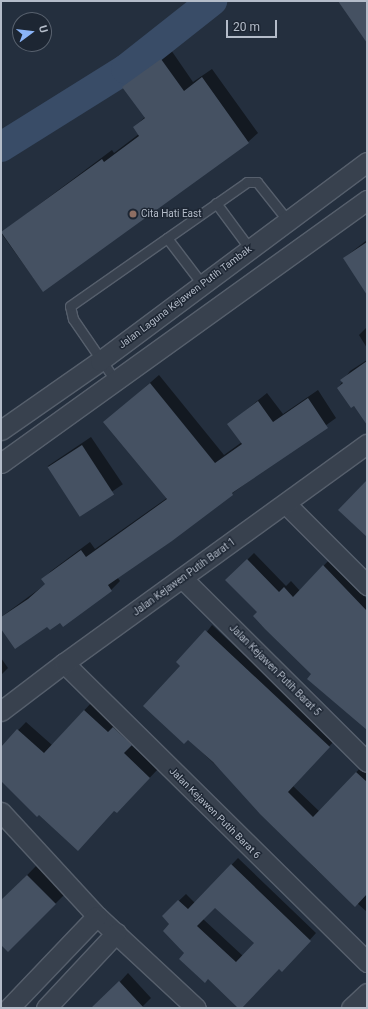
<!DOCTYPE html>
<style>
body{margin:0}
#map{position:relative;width:368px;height:1009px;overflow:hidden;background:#242f3e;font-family:Roboto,sans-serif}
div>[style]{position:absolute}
.shadow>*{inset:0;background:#0007;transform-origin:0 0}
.river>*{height:30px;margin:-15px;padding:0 15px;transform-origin:15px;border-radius:15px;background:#394c67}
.building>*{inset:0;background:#455162;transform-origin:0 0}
.roads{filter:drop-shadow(1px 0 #565f6c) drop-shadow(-1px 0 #565f6c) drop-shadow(0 1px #565f6c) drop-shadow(0 -1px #565f6c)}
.service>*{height:9px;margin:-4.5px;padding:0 4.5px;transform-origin:4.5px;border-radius:4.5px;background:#38414e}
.minor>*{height:19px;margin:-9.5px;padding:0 9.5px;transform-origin:9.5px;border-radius:9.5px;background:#38414e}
.dots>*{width:11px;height:11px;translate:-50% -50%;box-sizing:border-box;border:2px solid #1d2633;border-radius:50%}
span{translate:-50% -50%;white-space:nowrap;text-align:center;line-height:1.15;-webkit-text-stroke:3px #1d2633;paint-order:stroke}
.poi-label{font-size:10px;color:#b4bcc9}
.left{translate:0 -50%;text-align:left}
.street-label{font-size:10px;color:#b4bcc9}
.frame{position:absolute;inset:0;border:2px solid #b4bcc9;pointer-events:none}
.north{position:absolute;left:12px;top:12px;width:40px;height:40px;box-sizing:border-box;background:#1d2633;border:1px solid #59626f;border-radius:50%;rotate:75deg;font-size:11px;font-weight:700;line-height:16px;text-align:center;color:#b4bcc9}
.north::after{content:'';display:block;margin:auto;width:14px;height:18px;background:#8ab4f8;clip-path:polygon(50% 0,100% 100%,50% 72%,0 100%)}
.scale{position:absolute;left:226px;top:20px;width:51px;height:18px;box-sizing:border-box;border:2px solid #b4bcc9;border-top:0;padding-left:5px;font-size:12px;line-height:14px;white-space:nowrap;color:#b4bcc9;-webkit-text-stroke:3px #1d2633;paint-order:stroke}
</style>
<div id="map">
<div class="shadow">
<i style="clip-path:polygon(171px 50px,193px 82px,212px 69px,258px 133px,248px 142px,43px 291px,1px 233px,112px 150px,114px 153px,139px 134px,134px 127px,145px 117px,124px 87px)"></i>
<i style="clip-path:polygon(367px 240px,367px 293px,344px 258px)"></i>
<i style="clip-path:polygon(367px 327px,367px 348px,359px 335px)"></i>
<i style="clip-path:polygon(367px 360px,367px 420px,338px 388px,350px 371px)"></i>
<i style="clip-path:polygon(159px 375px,224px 455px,242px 442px,229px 424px,267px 393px,283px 414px,318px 390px,336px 418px,117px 577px,120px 581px,111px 590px,63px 626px,60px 621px,48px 626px,1px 627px,1px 617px,46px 584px,43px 579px,51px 571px,90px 542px,95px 549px,167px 498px,105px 422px)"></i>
<i style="left:91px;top:437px;width:57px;height:52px;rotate:56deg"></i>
<i style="clip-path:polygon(254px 553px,286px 586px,291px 581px,300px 591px,330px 559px,367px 599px,367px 729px,308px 679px,312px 674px,259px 612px,227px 580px)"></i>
<i style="clip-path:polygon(212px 625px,335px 740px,293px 786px,320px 812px,362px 766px,367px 771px,367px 912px,357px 903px,355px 905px,315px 868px,242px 790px,188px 739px,182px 665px)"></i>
<i style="clip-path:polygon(1px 658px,8px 668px,1px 675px)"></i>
<i style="clip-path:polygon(92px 702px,139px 736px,131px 745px,158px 769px,125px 804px,115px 810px,1px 780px,1px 748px,26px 722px,52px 745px)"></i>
<i style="clip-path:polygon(evenodd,238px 858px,316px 933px,288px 964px,279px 968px,241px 1008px,186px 953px,171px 924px,163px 916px,186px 894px,195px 903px,238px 858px,215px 907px,255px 943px,243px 956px,203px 919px,215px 907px)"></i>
<i style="clip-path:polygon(36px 866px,64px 895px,8px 951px,1px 943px,1px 902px)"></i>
<i style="clip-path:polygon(128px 973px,151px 998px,141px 1008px,96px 1008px)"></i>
</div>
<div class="river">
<i style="left:1px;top:147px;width:147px;rotate:-32deg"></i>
<i style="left:126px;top:69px;width:110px;rotate:-38.3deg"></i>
</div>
<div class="building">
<i style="clip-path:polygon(338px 1px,367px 1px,367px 43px)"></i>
<i style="clip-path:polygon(161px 59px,184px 91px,202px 77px,249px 143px,43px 292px,1px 232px,102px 159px,104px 162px,139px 136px,133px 127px,145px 118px,122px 87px)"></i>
<i style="clip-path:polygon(367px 242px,367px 295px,343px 258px)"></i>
<i style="clip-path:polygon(367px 361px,367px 425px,354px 406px,351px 408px,337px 388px,343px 383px,340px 380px)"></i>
<i style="clip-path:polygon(150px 383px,215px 463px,242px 444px,227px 424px,258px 401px,273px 422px,308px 398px,328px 428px,232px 493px,233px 495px,172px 541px,108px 585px,112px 591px,63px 627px,60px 623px,50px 630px,47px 627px,15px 649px,1px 629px,1px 617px,28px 599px,45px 584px,41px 579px,81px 550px,86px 557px,167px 499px,103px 422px)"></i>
<i style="left:82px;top:445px;width:59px;height:41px;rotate:57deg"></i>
<i style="clip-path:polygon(367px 480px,367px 537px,338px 510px)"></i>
<i style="clip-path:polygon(247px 559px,279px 592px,284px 587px,293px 597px,323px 565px,367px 611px,367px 730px,307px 679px,311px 674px,265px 629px,253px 616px,257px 612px,225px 580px)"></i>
<i style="clip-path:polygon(205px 630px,330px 747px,288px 792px,313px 817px,356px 772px,367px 782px,367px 894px,355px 907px,260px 814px,213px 762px,188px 740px,184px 744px,143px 706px,180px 666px,176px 662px)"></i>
<i style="clip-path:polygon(84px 710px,108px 732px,113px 727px,132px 745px,124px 753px,150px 778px,117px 813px,114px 811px,78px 851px,39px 815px,37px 817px,1px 781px,1px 747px,17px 729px,44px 753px)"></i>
<i style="clip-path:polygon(evenodd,231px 864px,311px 941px,282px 972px,279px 969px,242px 1008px,238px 1008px,208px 979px,205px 983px,179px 959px,184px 953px,163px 931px,169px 924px,162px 916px,178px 900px,188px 909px,231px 864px,215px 908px,254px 943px,236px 962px,197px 926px,215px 908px)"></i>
<i style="clip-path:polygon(27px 875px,56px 904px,8px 952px,1px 945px,1px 900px)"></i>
<i style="clip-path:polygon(119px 981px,144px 1008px,91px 1008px)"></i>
</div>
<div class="roads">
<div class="service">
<i style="left:216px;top:203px;width:57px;rotate:53.5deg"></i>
<i style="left:167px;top:238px;width:58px;rotate:52.7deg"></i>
<i style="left:115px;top:380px;width:74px;rotate:-124.5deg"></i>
<i style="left:73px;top:319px;width:13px;rotate:-103deg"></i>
<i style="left:70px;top:306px;width:216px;rotate:-35deg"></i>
<i style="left:247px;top:182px;width:10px"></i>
<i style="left:257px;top:182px;width:50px;rotate:51.5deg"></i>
</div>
<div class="minor">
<i style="left:1px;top:430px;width:121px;rotate:-34.9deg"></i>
<i style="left:100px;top:361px;width:333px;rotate:-36.7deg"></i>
<i style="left:1px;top:463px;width:451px;rotate:-35.7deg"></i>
<i style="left:286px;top:504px;width:115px;rotate:45deg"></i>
<i style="left:182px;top:578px;width:261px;rotate:44.8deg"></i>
<i style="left:64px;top:663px;width:426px;rotate:44.6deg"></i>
<i style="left:1px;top:711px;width:79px;rotate:-37.3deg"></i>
<i style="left:64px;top:663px;width:374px;rotate:-35.9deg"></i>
<i style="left:1px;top:812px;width:142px;rotate:47.3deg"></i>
<i style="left:97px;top:916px;width:135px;rotate:42.9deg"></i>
<i style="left:9px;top:1008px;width:127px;rotate:-46.3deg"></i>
<i style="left:46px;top:1008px;width:103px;rotate:-47deg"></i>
<i style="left:351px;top:1008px;width:22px;rotate:-43deg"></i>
</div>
</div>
<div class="dots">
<i style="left:133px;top:214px;background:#8d6e63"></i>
</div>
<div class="poi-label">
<span class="left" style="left:141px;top:214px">Cita Hati East</span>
</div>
<div class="street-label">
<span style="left:185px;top:297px;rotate:-37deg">Jalan Laguna Kejawen Putih Tambak</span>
<span style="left:184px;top:577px;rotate:-36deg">Jalan Kejawen Putih Barat 1</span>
<span style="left:275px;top:670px;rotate:45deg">Jalan Kejawen Putih Barat 5</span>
<span style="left:215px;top:813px;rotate:45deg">Jalan Kejawen Putih Barat 6</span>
</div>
<div class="frame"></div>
<div class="north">U</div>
<div class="scale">20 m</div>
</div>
